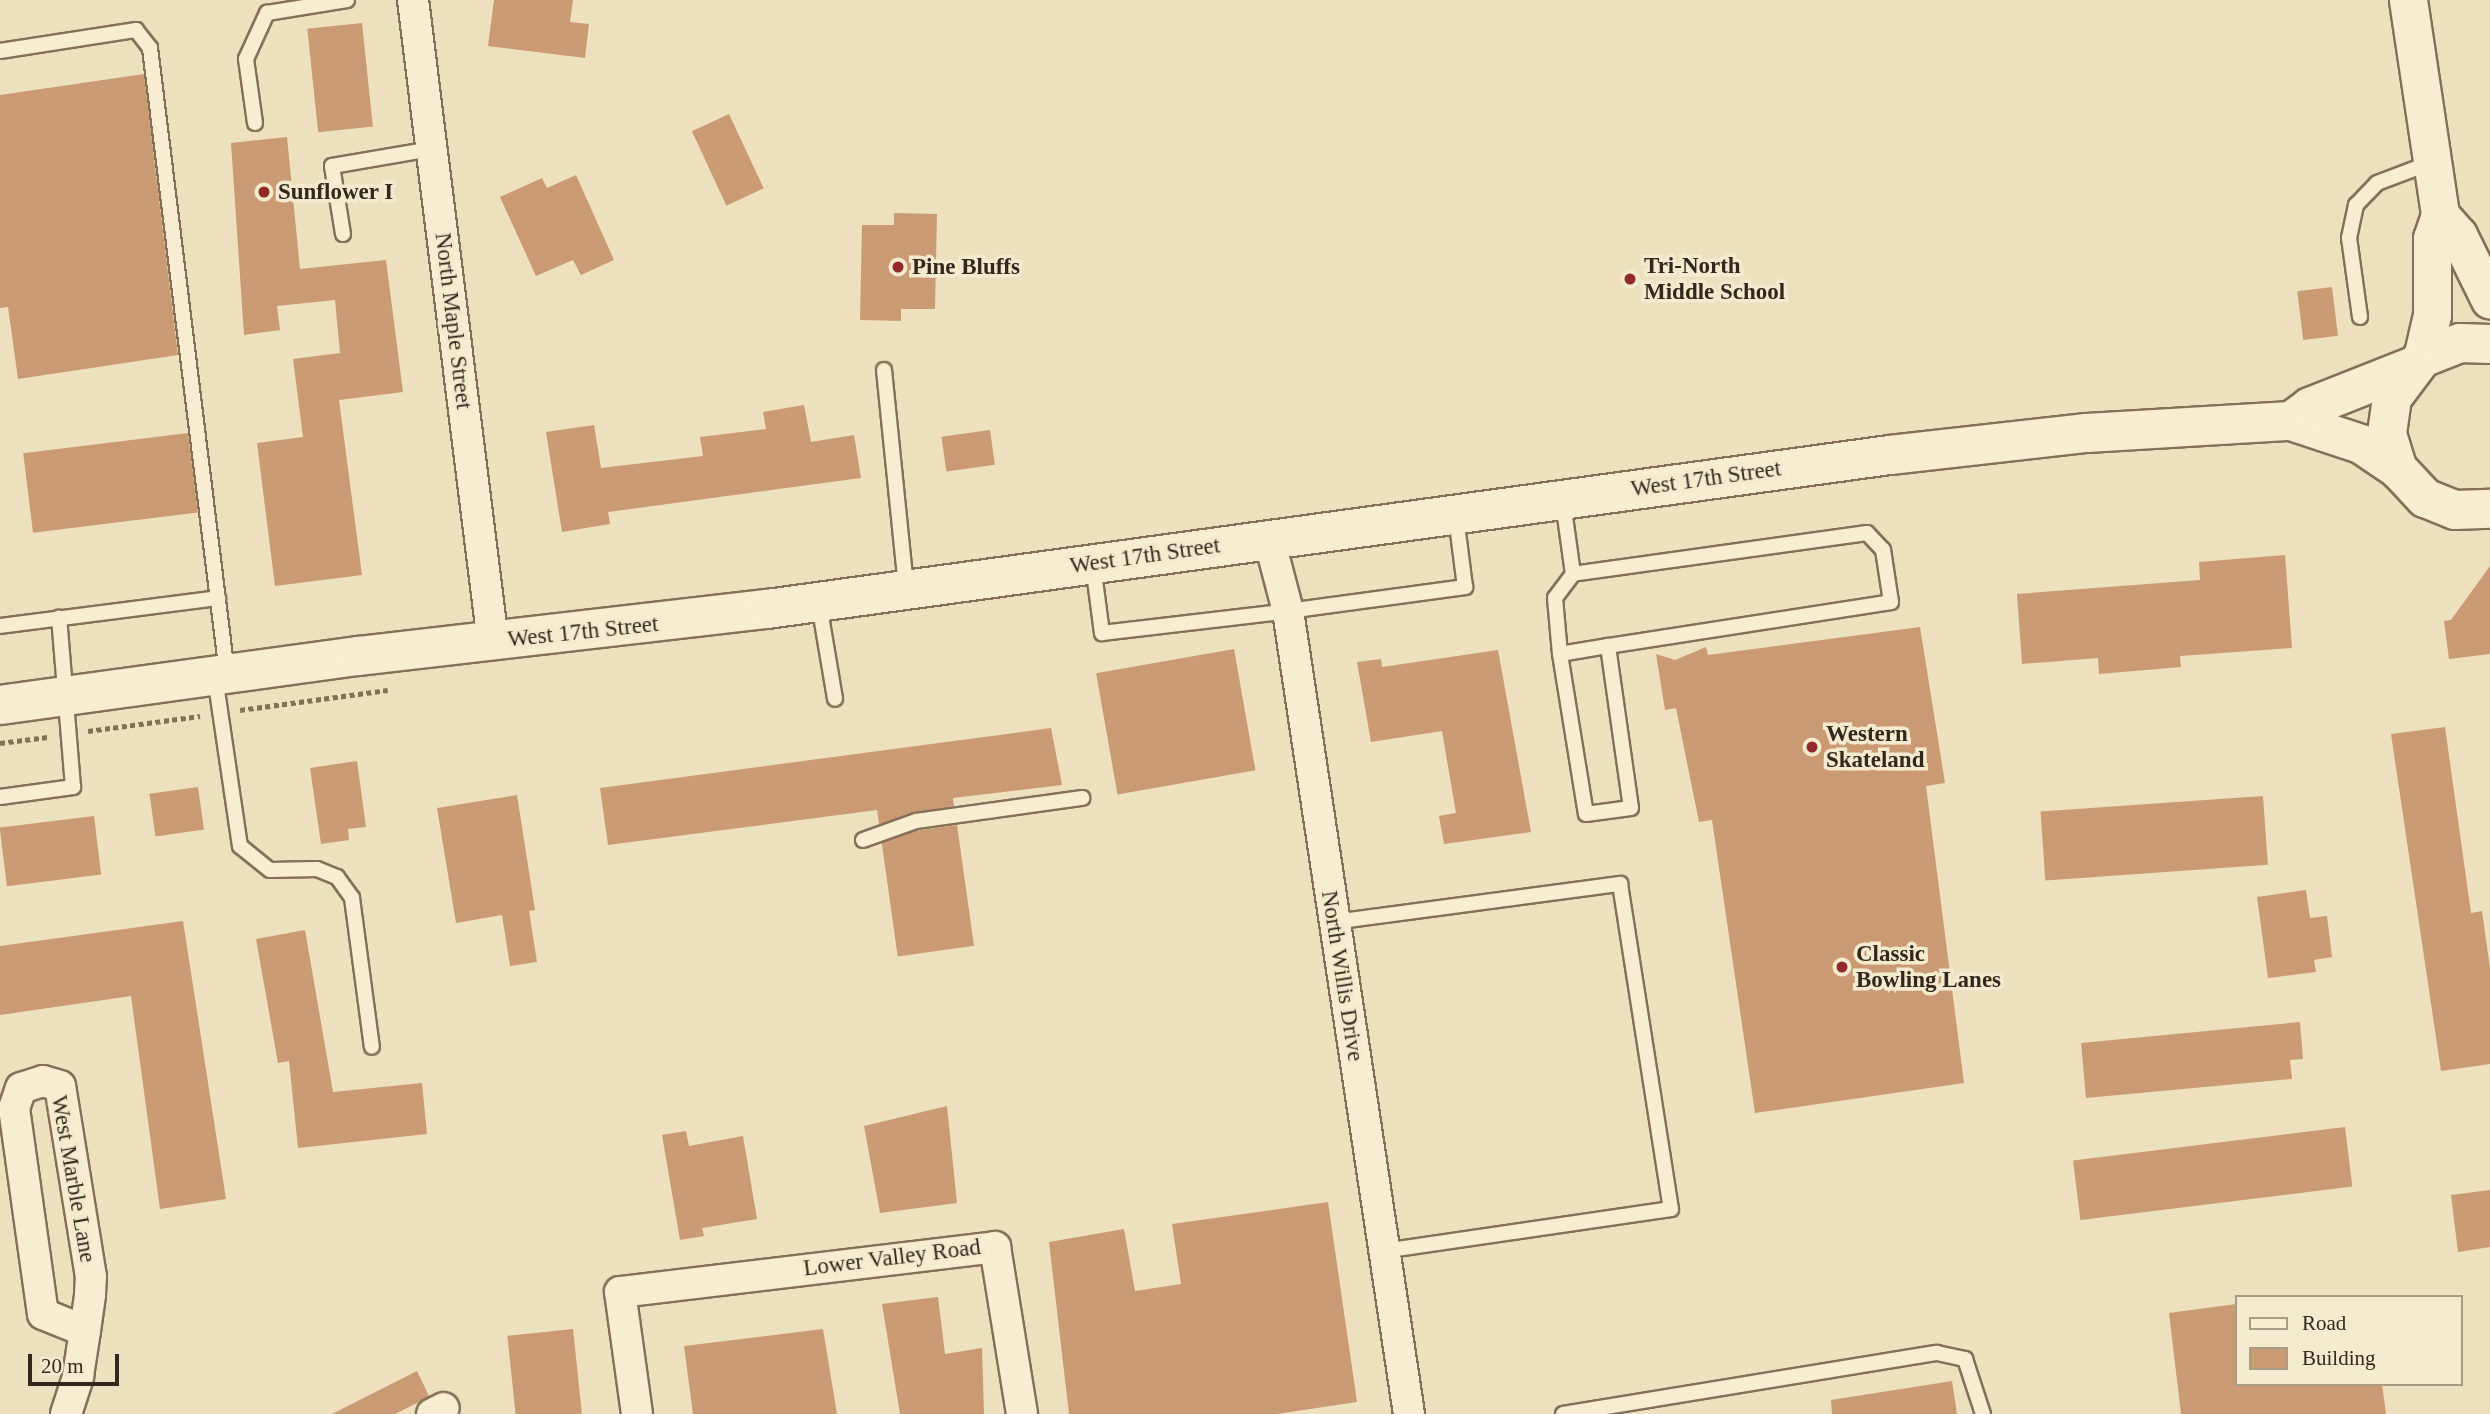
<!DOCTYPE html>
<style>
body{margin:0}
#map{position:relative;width:2490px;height:1414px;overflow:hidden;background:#ece0be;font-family:"Times New Roman",serif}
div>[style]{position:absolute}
.building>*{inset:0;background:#ca9a74;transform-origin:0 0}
.path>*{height:4.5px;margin-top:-2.25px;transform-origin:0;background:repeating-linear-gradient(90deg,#847057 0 5px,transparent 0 8.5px)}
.roads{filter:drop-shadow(2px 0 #847057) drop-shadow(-2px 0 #847057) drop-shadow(0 2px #847057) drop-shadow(0 -2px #847057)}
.service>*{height:14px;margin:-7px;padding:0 7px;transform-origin:7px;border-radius:7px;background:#f8edd1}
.minor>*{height:30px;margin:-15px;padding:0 15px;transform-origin:15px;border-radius:15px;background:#f8edd1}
.tertiary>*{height:37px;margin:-18.5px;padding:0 18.5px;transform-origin:18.5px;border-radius:18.5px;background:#f8edd1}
.secondary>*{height:38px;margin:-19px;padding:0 19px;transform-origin:19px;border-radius:19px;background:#f8edd1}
.dots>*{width:19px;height:19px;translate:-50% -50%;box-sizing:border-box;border:4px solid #f4eacd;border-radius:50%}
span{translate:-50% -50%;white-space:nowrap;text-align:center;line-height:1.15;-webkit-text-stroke:7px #f4eacd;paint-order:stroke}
.poi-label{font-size:23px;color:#34281c;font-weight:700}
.left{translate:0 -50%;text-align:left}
.street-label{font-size:23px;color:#34281c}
.legend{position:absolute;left:2235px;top:1295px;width:228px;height:91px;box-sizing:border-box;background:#f4eacd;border:2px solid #a79c86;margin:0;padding:9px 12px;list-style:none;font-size:21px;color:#34281c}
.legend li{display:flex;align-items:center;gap:14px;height:35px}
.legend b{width:35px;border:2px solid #a79c86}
.scale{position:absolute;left:28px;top:1354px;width:91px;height:32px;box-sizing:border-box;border:4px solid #34281c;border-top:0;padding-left:9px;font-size:21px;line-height:24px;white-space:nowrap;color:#34281c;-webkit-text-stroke:5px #f4eacd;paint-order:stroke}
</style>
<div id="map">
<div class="building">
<i style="clip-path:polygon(494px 0,573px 0,570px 22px,589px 24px,585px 58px,488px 46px)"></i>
<i style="left:362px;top:23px;width:104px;height:55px;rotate:84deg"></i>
<i style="clip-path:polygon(144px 74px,178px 355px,18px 379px,8px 307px,0 308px,0 95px)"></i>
<i style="left:729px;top:114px;width:82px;height:41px;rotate:65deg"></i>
<i style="clip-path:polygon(287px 137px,300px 269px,386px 260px,403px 392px,339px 400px,362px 575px,275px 586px,257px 443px,303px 437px,293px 359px,340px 353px,335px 300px,277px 306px,280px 330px,244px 335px,231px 143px)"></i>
<i style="clip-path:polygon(576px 175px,614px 260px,581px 275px,573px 260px,536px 276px,500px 197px,542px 178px,547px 188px)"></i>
<i style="clip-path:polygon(894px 213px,937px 214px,935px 309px,901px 309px,901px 321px,860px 320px,862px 225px,894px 225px)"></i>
<i style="left:2332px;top:287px;width:49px;height:35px;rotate:83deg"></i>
<i style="clip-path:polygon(804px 405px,811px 442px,854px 435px,861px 478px,608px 512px,610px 524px,562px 532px,546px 432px,594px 425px,601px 468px,703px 456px,700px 437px,766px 429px,763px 412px)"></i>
<i style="left:990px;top:430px;width:35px;height:49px;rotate:82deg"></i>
<i style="left:188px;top:433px;width:80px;height:166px;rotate:83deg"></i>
<i style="clip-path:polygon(2285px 555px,2292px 648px,2180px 656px,2181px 667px,2099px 674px,2098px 658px,2022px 664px,2017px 594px,2200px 580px,2199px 562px)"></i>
<i style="clip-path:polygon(2490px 566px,2490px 654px,2449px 659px,2444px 621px,2451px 620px)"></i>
<i style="clip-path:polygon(1920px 627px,1945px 783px,1926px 786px,1964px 1083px,1755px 1113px,1712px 820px,1699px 822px,1676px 708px,1665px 710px,1656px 654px,1675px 660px,1706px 647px,1708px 655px)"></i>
<i style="left:1234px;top:649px;width:123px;height:140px;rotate:80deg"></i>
<i style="clip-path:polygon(1498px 650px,1531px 832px,1444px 844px,1439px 816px,1456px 813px,1442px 731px,1371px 742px,1357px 662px,1381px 659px,1382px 667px)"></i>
<i style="clip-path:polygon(2445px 727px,2471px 913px,2482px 911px,2490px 968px,2490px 1064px,2441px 1071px,2391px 734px)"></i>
<i style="clip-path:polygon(1051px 728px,1062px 785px,953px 798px,954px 806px,879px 824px,877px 810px,608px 845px,600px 788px)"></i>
<i style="clip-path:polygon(357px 761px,366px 827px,348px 829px,349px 840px,321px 844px,310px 768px)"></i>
<i style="left:198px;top:787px;width:43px;height:49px;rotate:82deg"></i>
<i style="clip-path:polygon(517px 795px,535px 910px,529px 911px,537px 962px,510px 966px,502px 915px,456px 923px,437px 808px)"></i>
<i style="left:2263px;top:796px;width:69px;height:223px;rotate:86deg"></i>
<i style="left:94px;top:816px;width:59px;height:95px;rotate:83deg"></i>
<i style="left:957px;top:825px;width:122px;height:77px;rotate:82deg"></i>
<i style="clip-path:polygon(2306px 890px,2310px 918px,2327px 916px,2332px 957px,2314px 960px,2316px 972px,2268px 978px,2257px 897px)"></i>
<i style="clip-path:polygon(183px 921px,226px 1199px,160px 1209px,131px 996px,0 1015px,0 946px)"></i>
<i style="clip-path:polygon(305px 930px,333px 1092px,422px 1083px,427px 1134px,298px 1148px,289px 1061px,278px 1063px,256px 939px)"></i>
<i style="clip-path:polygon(2300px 1022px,2303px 1059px,2290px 1060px,2292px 1079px,2086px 1098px,2081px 1043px)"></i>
<i style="clip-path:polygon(947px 1106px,957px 1203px,880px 1213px,864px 1126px)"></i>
<i style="left:2345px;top:1127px;width:60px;height:274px;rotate:83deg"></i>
<i style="clip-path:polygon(686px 1131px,689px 1146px,743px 1136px,757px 1219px,702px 1228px,704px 1236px,680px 1240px,662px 1135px)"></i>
<i style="clip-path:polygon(2490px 1190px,2490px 1247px,2458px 1252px,2451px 1195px)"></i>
<i style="clip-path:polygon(1328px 1202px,1357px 1402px,1277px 1414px,1069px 1414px,1049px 1242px,1124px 1229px,1135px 1291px,1181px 1284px,1172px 1224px)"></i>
<i style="clip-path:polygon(938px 1297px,945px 1354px,982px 1348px,984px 1414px,900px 1414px,882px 1304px)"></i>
<i style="clip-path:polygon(2236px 1304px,2236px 1384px,2382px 1384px,2386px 1414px,2181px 1414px,2169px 1313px)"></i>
<i style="left:573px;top:1329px;width:85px;height:66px;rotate:84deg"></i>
<i style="clip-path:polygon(823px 1329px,837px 1414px,693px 1414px,684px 1346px)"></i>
<i style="clip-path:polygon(417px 1371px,429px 1396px,421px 1401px,395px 1414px,332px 1414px)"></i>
<i style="clip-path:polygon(1952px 1381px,1957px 1414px,1832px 1414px,1831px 1400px)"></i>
</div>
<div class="path">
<i style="left:240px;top:710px;width:149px;rotate:-7.7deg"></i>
<i style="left:88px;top:731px;width:113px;rotate:-7.6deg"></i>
<i style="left:0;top:743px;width:48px;rotate:-7.1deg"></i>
</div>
<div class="roads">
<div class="service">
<i style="left:0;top:51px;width:138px;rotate:-8.8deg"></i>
<i style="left:136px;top:30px;width:23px;rotate:52deg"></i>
<i style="left:150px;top:48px;width:630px;rotate:82.98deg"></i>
<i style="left:255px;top:123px;width:65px;rotate:-98deg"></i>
<i style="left:246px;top:59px;width:51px;rotate:-65.5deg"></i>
<i style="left:267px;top:13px;width:81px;rotate:-9.2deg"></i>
<i style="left:343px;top:234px;width:69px;rotate:-99.2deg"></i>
<i style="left:332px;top:166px;width:100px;rotate:-9.7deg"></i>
<i style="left:2360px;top:317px;width:80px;rotate:-97.9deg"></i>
<i style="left:2349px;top:238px;width:34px;rotate:-78deg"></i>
<i style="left:2356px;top:205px;width:30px;rotate:-46deg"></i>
<i style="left:2377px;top:183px;width:57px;rotate:-20.7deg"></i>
<i style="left:884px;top:370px;width:219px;rotate:84.2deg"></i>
<i style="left:1563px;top:502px;width:73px;rotate:82.1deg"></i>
<i style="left:1093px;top:565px;width:69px;rotate:82.5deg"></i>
<i style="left:1102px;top:633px;width:187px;rotate:-6.7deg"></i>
<i style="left:1288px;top:611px;width:179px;rotate:-7.7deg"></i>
<i style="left:1465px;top:587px;width:71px;rotate:-97.3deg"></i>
<i style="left:819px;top:604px;width:96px;rotate:80.4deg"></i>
<i style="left:0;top:626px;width:220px;rotate:-7.3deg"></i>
<i style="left:1560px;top:654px;width:49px;rotate:-9.5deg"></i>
<i style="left:1608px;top:646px;width:286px;rotate:-8.8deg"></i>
<i style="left:1891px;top:602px;width:53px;rotate:-98.7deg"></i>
<i style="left:1883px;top:550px;width:23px;rotate:-133deg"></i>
<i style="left:1867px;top:533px;width:297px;rotate:172.1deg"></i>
<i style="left:1573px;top:574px;width:30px;rotate:127deg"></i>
<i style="left:1555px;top:598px;width:56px;rotate:84.9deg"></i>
<i style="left:1560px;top:654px;width:162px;rotate:80.8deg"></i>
<i style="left:1586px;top:814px;width:45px;rotate:-7.6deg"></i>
<i style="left:1631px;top:808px;width:164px;rotate:-98.1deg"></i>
<i style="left:215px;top:677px;width:171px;rotate:81.6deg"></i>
<i style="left:240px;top:846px;width:38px;rotate:39deg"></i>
<i style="left:270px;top:870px;width:47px;rotate:-1.2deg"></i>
<i style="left:317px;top:869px;width:22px;rotate:22deg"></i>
<i style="left:337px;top:877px;width:26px;rotate:54deg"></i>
<i style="left:352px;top:898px;width:150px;rotate:82.4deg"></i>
<i style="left:0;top:797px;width:74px;rotate:-7.8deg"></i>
<i style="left:73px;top:787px;width:170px;rotate:-94.7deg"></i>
<i style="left:863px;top:840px;width:56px;rotate:-19.7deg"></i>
<i style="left:916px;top:821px;width:168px;rotate:-7.9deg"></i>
<i style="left:1334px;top:922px;width:289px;rotate:-7.6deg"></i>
<i style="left:1620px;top:884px;width:329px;rotate:81.1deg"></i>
<i style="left:1671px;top:1209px;width:290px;rotate:171.7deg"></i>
<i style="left:1563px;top:1414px;width:379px;rotate:-9.3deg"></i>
<i style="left:1937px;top:1353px;width:29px;rotate:12deg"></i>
<i style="left:1965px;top:1359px;width:58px;rotate:71.9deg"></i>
</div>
<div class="minor">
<i style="left:413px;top:0;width:647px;rotate:82.9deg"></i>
<i style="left:1269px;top:539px;width:74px;rotate:75.2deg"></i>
<i style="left:1288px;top:611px;width:812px;rotate:81.43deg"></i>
<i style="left:66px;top:1414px;width:40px;rotate:-72deg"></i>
<i style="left:78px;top:1376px;width:46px;rotate:-81.2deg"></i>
<i style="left:85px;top:1331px;width:37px;rotate:-82deg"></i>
<i style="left:90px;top:1294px;width:17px;rotate:-87deg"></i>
<i style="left:91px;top:1277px;width:193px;rotate:-99.2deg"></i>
<i style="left:60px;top:1086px;width:18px;rotate:-164deg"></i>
<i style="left:43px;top:1081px;width:23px;rotate:162deg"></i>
<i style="left:21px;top:1088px;width:21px;rotate:109deg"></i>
<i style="left:14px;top:1108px;width:208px;rotate:82deg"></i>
<i style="left:43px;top:1314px;width:45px;rotate:22deg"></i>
<i style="left:432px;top:1414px;width:13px;rotate:-27deg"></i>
<i style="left:637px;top:1414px;width:123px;rotate:-97.9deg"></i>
<i style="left:620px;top:1292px;width:378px;rotate:-6.8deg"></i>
<i style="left:995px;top:1247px;width:169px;rotate:80.8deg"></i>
</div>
<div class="tertiary">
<i style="left:2408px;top:0;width:217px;rotate:81.5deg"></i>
<i style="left:2440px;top:215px;width:24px;rotate:109deg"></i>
<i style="left:2432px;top:238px;width:77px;rotate:90deg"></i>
<i style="left:2432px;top:315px;width:44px;rotate:103.1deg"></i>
<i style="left:2440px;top:215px;width:27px;rotate:48deg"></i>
<i style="left:2458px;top:235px;width:72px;rotate:63.8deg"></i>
</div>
<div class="secondary">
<i style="left:2490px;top:344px;width:30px;rotate:-178deg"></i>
<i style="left:2460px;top:343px;width:41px;rotate:158.5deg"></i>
<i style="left:2422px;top:358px;width:50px;rotate:126.9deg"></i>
<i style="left:2392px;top:398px;width:36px;rotate:98deg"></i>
<i style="left:2387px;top:434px;width:37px;rotate:73deg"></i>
<i style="left:2398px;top:469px;width:40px;rotate:47deg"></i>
<i style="left:2425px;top:498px;width:32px;rotate:22deg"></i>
<i style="left:2455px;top:510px;width:35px;rotate:-2deg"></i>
<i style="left:2291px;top:421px;width:74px;rotate:18.2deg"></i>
<i style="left:2361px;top:444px;width:45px;rotate:34deg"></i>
<i style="left:0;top:705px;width:362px;rotate:-7.8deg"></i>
<i style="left:359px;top:656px;width:411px;rotate:-6.6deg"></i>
<i style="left:767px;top:609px;width:1134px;rotate:-7.81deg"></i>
<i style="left:1890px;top:455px;width:198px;rotate:-6.4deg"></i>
<i style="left:2087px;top:433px;width:204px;rotate:-3.4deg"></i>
<i style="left:2291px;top:421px;width:24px;rotate:-36deg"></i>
<i style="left:2310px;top:407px;width:109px;rotate:-21.6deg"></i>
</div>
</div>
<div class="dots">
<i style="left:264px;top:192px;background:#922a29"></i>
<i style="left:898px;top:267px;background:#922a29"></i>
<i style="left:1630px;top:279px;background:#922a29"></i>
<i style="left:1812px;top:747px;background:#922a29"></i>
<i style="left:1842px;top:967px;background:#922a29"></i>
</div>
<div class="poi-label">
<span class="left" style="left:278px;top:192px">Sunflower I</span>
<span class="left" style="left:1644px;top:279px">Tri-North<br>Middle School</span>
<span class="left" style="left:912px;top:267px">Pine Bluffs</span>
<span class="left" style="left:1826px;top:747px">Western<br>Skateland</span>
<span class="left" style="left:1856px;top:967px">Classic<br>Bowling Lanes</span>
</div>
<div class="street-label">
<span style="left:453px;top:321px;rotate:83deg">North Maple Street</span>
<span style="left:1706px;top:479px;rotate:-8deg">West 17th Street</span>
<span style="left:1145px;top:556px;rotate:-8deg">West 17th Street</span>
<span style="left:583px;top:632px;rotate:-6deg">West 17th Street</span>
<span style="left:1342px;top:976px;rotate:81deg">North Willis Drive</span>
<span style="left:73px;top:1179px;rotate:80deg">West Marble Lane</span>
<span style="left:892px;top:1258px;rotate:-7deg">Lower Valley Road</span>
</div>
<ul class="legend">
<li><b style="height:9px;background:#f8edd1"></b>Road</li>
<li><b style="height:19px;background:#ca9a74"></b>Building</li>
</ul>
<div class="scale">20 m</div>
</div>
